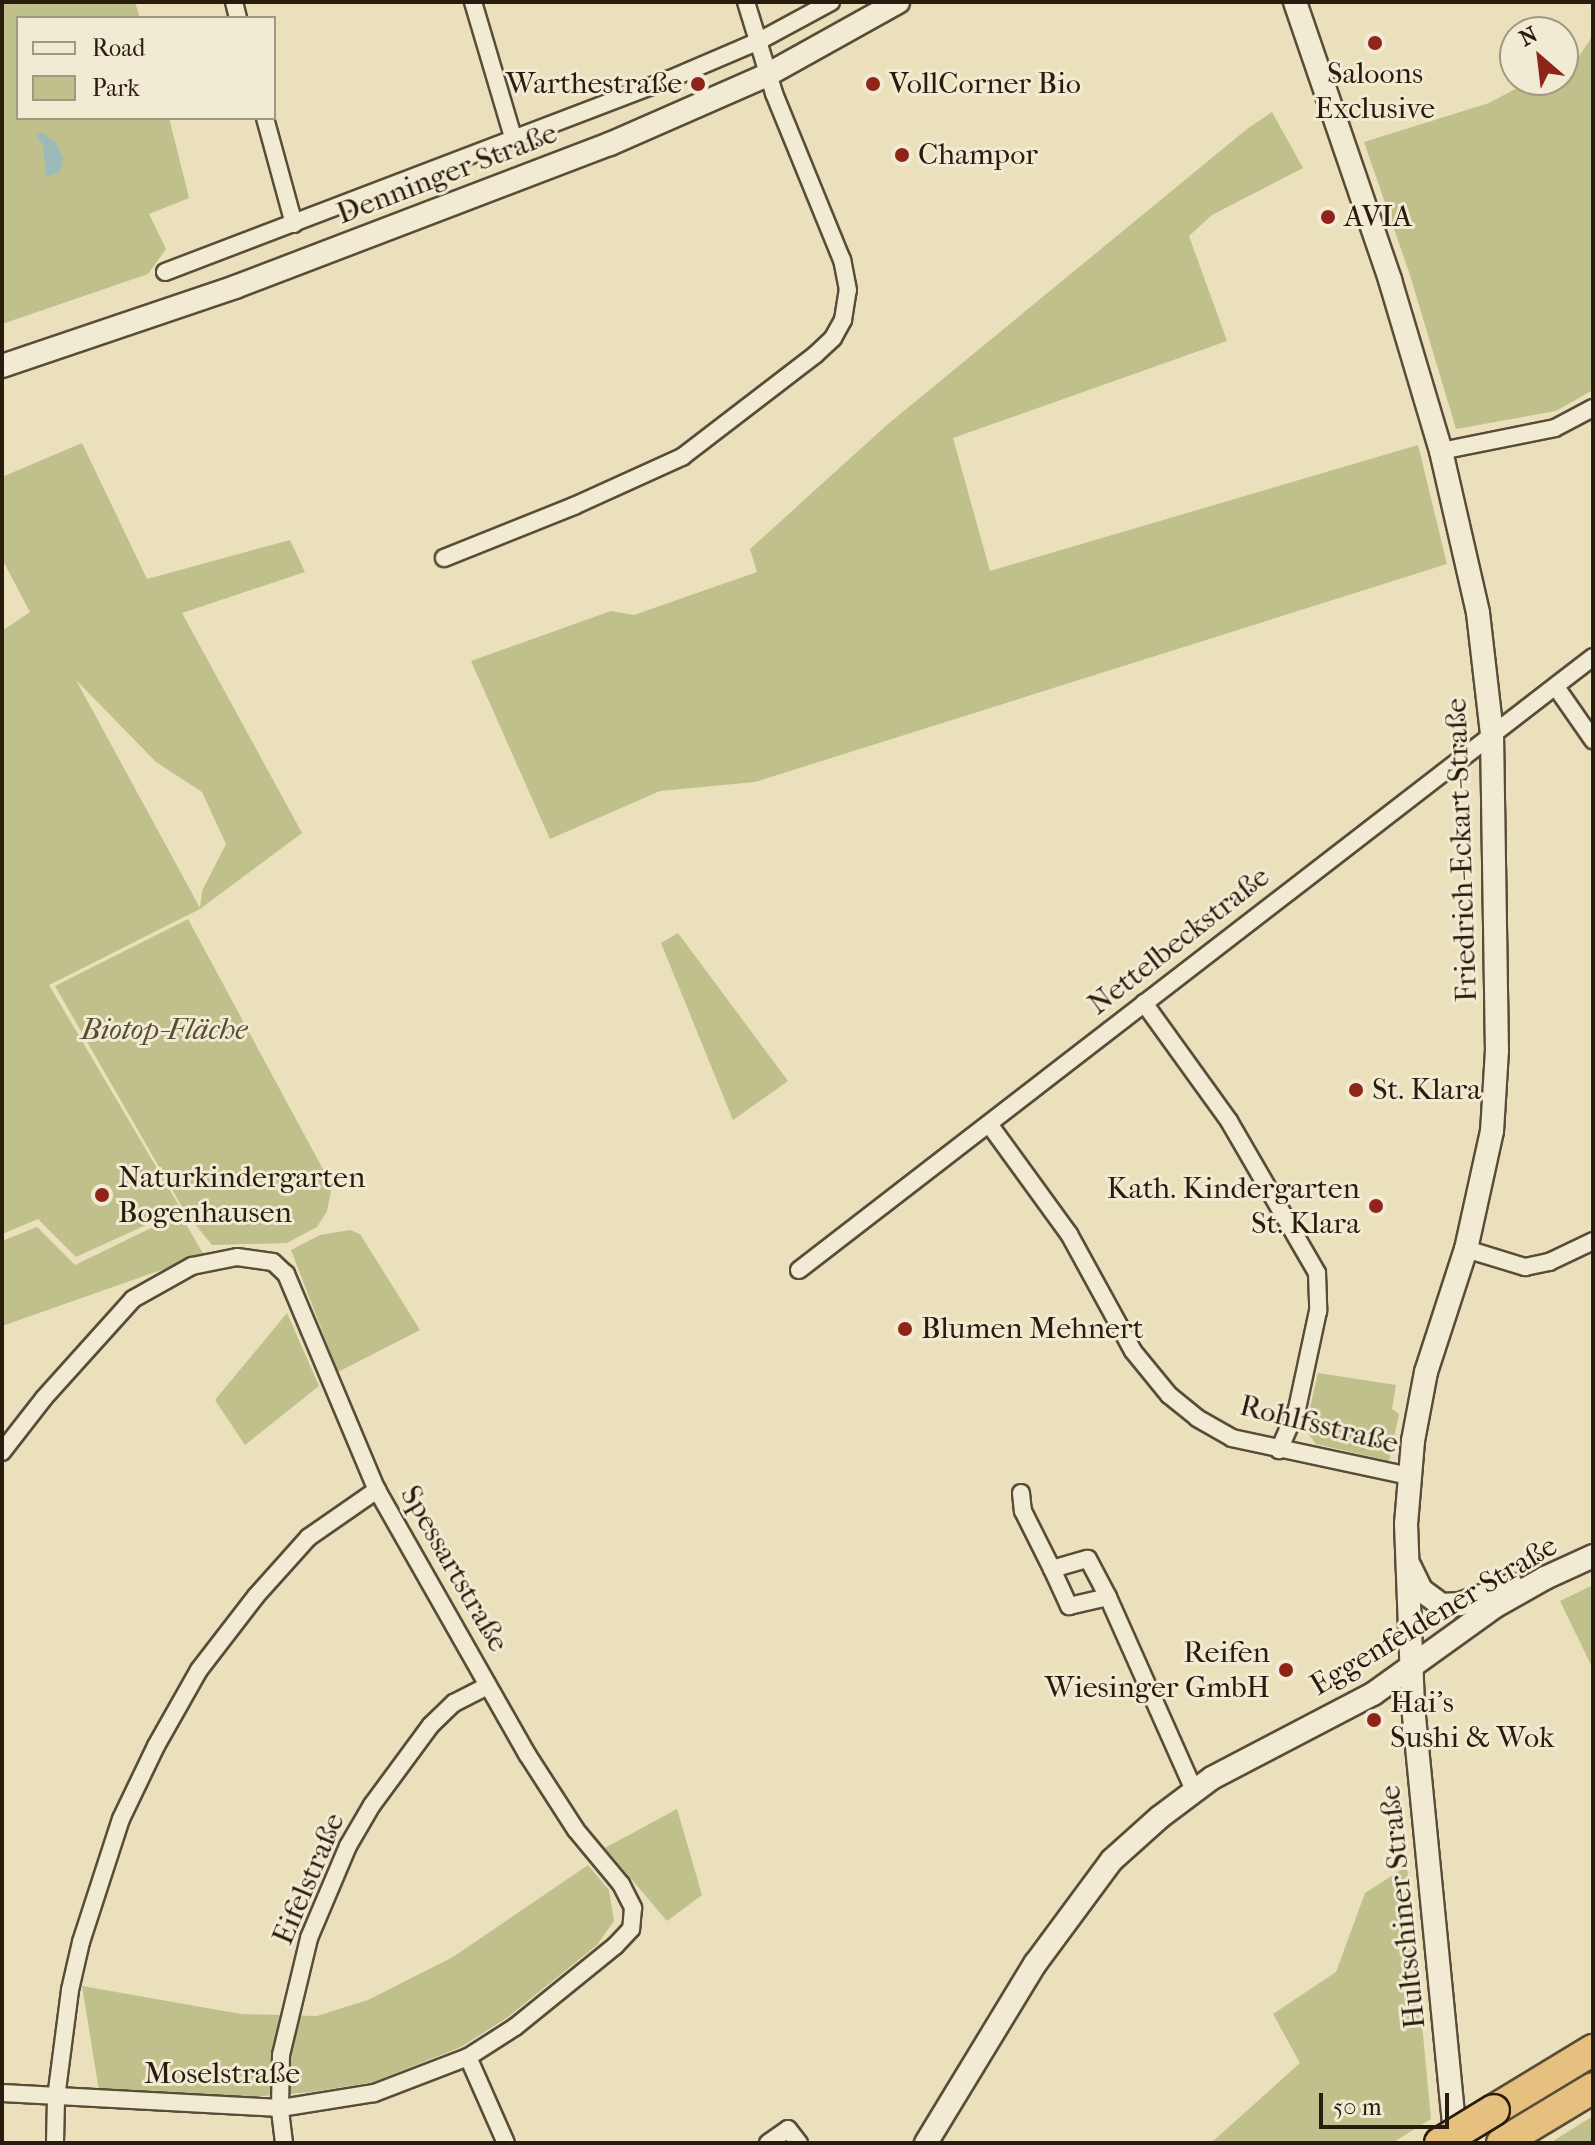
<!DOCTYPE html>
<meta charset="utf-8">
<style>
body{margin:0}
#map{position:relative;width:1595px;height:2145px;overflow:hidden;background:#eae0bc;font-family:"IM FELL French Canon",serif}
div>[style]{position:absolute}
.green>*{inset:0;background:#bfc08b}
.water>*{inset:0;background:#9bbbba}
.roads{filter:drop-shadow(2px 0 #594c39) drop-shadow(-2px 0 #594c39) drop-shadow(0 2px #594c39) drop-shadow(0 -2px #594c39)}
.street>*{height:16px;margin:-8px;padding:0 8px;transform-origin:8px;border-radius:8px;background:#f1ebd3}
.secondary>*{height:22px;margin:-11px;padding:0 11px;transform-origin:11px;border-radius:11px;background:#f1ebd3}
.highway>*{height:30px;margin:-15px;padding:0 15px;transform-origin:15px;border-radius:15px;background:#e5c07e}
.bridges{filter:drop-shadow(2px 0 #291b0d) drop-shadow(-2px 0 #291b0d) drop-shadow(0 2px #291b0d) drop-shadow(0 -2px #291b0d)}
.highway-bridge>*{height:30px;margin:-15px;padding:0 15px;transform-origin:15px;border-radius:15px;background:#e5c07e}
.dots>*{width:22px;height:22px;translate:-50% -50%;box-sizing:border-box;border:4px solid #f1ebd3;border-radius:50%}
span{translate:-50% -50%;white-space:nowrap;text-align:center;line-height:1.15;-webkit-text-stroke:6px #f1ebd3;paint-order:stroke}
.poi-label{font-size:30px;color:#291b0d}
.right{translate:-100% -50%;text-align:right}
.left{translate:0 -50%;text-align:left}
.street-label{font-size:30px;color:#291b0d}
.park-label{font-size:30px;color:#564d33;font-style:italic}
.frame{position:absolute;inset:0;border:4px solid #291b0d;pointer-events:none}
.legend{position:absolute;left:16px;top:16px;width:260px;height:104px;box-sizing:border-box;background:#f1ebd3;border:2px solid #a19884;margin:0;padding:10px 14px;list-style:none;font-size:24px;color:#291b0d}
.legend li{display:flex;align-items:center;gap:16px;height:40px}
.legend b{width:40px;border:2px solid #a19884}
.north{position:absolute;left:1499px;top:16px;width:80px;height:80px;box-sizing:border-box;background:#f1ebd3;border:2px solid #a19884;border-radius:50%;rotate:332deg;font-size:22px;font-weight:700;line-height:32px;text-align:center;color:#291b0d}
.north::after{content:'';display:block;margin:auto;width:28px;height:36px;background:#8f2418;clip-path:polygon(50% 0,100% 100%,50% 72%,0 100%)}
.scale{position:absolute;left:1319px;top:2093px;width:130px;height:36px;box-sizing:border-box;border:4px solid #291b0d;border-top:0;padding-left:10px;font-size:24px;line-height:28px;white-space:nowrap;color:#291b0d;-webkit-text-stroke:6px #f1ebd3;paint-order:stroke}
</style>
<div id="map">
<div class="green">
<i style="clip-path:polygon(2px 2px,135px 2px,140px 18px,18px 18px,18px 118px,169px 118px,189px 198px,149px 214px,166px 249px,148px 274px,2px 324px)"></i>
<i style="clip-path:polygon(1593px 35px,1593px 390px,1556px 411px,1456px 429px,1410px 275px,1364px 142px,1489px 103px,1532px 80px,1563px 80px,1563px 63px,1580px 55px)"></i>
<i style="clip-path:polygon(1272px 112px,1303px 168px,1212px 215px,1189px 236px,1227px 341px,953px 438px,990px 571px,1418px 445px,1447px 564px,755px 782px,660px 791px,550px 839px,471px 661px,611px 611px,634px 615px,757px 572px,750px 549px,888px 424px,1247px 129px)"></i>
<i style="clip-path:polygon(evenodd,82px 443px,147px 579px,290px 540px,305px 572px,182px 613px,302px 833px,200px 909px,49px 985px,181px 1209px,76px 1257px,38px 1219px,2px 1234px,2px 631px,30px 612px,2px 559px,2px 477px,82px 443px,76px 680px,156px 762px,202px 792px,226px 844px,202px 891px,200px 908px,76px 680px)"></i>
<i style="clip-path:polygon(188px 919px,332px 1186px,327px 1211px,317px 1227px,287px 1243px,212px 1245px,185px 1212px,55px 986px)"></i>
<i style="clip-path:polygon(678px 933px,788px 1081px,733px 1120px,661px 943px)"></i>
<i style="clip-path:polygon(180px 1214px,204px 1255px,2px 1326px,2px 1241px,37px 1227px,75px 1265px)"></i>
<i style="clip-path:polygon(350px 1230px,360px 1234px,420px 1330px,338px 1372px,291px 1250px,320px 1235px)"></i>
<i style="clip-path:polygon(287px 1313px,319px 1386px,245px 1445px,215px 1400px)"></i>
<i style="clip-path:polygon(1318px 1373px,1396px 1385px,1392px 1409px,1399px 1414px,1389px 1461px,1316px 1444px,1305px 1429px)"></i>
<i style="clip-path:polygon(1593px 1585px,1593px 1669px,1560px 1601px)"></i>
<i style="clip-path:polygon(677px 1809px,702px 1895px,667px 1921px,605px 1848px)"></i>
<i style="clip-path:polygon(588px 1865px,609px 1890px,614px 1921px,597px 1945px,508px 2017px,461px 2047px,373px 2082px,312px 2092px,225px 2099px,99px 2091px,82px 1986px,241px 2014px,317px 2016px,368px 2000px,453px 1957px)"></i>
<i style="clip-path:polygon(1407px 1866px,1431px 2119px,1392px 2143px,1211px 2143px,1300px 2063px,1273px 2014px,1336px 1972px,1365px 1893px)"></i>
<i style="clip-path:polygon(1593px 2116px,1593px 2143px,1550px 2143px)"></i>
</div>
<div class="water">
<i style="clip-path:polygon(41px 132px,56px 142px,63px 158px,60px 172px,46px 177px,43px 144px,36px 137px)"></i>
</div>
<div class="roads">
<div class="street">
<i style="left:234px;top:2px;width:16px;rotate:76deg"></i>
<i style="left:473px;top:2px;width:141px;rotate:73.5deg"></i>
<i style="left:265px;top:118px;width:110px;rotate:74.7deg"></i>
<i style="left:165px;top:272px;width:541px;rotate:-20.92deg"></i>
<i style="left:670px;top:79px;width:97px;rotate:-23.1deg"></i>
<i style="left:759px;top:41px;width:82px;rotate:-28.4deg"></i>
<i style="left:1441px;top:451px;width:116px;rotate:-11.4deg"></i>
<i style="left:1555px;top:428px;width:43px;rotate:-27.8deg"></i>
<i style="left:444px;top:558px;width:140px;rotate:-21.8deg"></i>
<i style="left:574px;top:506px;width:119px;rotate:-24.4deg"></i>
<i style="left:682px;top:457px;width:168px;rotate:-37.5deg"></i>
<i style="left:815px;top:355px;width:25px;rotate:-43deg"></i>
<i style="left:833px;top:338px;width:21px;rotate:-61deg"></i>
<i style="left:843px;top:320px;width:30px;rotate:-81deg"></i>
<i style="left:848px;top:290px;width:31px;rotate:-101deg"></i>
<i style="left:842px;top:260px;width:180px;rotate:-112.2deg"></i>
<i style="left:774px;top:93px;width:95px;rotate:-107.1deg"></i>
<i style="left:1556px;top:687px;width:65px;rotate:55.1deg"></i>
<i style="left:1144px;top:1003px;width:145px;rotate:54.2deg"></i>
<i style="left:1229px;top:1121px;width:176px;rotate:59.9deg"></i>
<i style="left:1317px;top:1273px;width:38px;rotate:88deg"></i>
<i style="left:1318px;top:1311px;width:100px;rotate:102.1deg"></i>
<i style="left:1297px;top:1409px;width:45px;rotate:113.7deg"></i>
<i style="left:989px;top:1124px;width:136px;rotate:54deg"></i>
<i style="left:1069px;top:1234px;width:133px;rotate:61.3deg"></i>
<i style="left:1133px;top:1351px;width:57px;rotate:50.7deg"></i>
<i style="left:1169px;top:1395px;width:36px;rotate:39deg"></i>
<i style="left:1197px;top:1418px;width:40px;rotate:29.7deg"></i>
<i style="left:1232px;top:1438px;width:181px;rotate:12.1deg"></i>
<i style="left:1466px;top:1249px;width:62px;rotate:17deg"></i>
<i style="left:1525px;top:1267px;width:25px;rotate:-12deg"></i>
<i style="left:1549px;top:1262px;width:49px;rotate:-25.5deg"></i>
<i style="left:799px;top:1270px;width:1003px;rotate:-37.67deg"></i>
<i style="left:2px;top:1452px;width:68px;rotate:-52.1deg"></i>
<i style="left:44px;top:1398px;width:133px;rotate:-48deg"></i>
<i style="left:133px;top:1299px;width:68px;rotate:-29.2deg"></i>
<i style="left:192px;top:1266px;width:46px;rotate:-11.3deg"></i>
<i style="left:237px;top:1257px;width:36px;rotate:8deg"></i>
<i style="left:273px;top:1262px;width:18px;rotate:43deg"></i>
<i style="left:286px;top:1274px;width:234px;rotate:67.2deg"></i>
<i style="left:377px;top:1490px;width:304px;rotate:60.4deg"></i>
<i style="left:527px;top:1754px;width:90px;rotate:57.2deg"></i>
<i style="left:576px;top:1830px;width:70px;rotate:50.2deg"></i>
<i style="left:621px;top:1884px;width:27px;rotate:63deg"></i>
<i style="left:633px;top:1908px;width:21px;rotate:95deg"></i>
<i style="left:631px;top:1929px;width:23px;rotate:133deg"></i>
<i style="left:615px;top:1946px;width:129px;rotate:141deg"></i>
<i style="left:515px;top:2027px;width:56px;rotate:147.4deg"></i>
<i style="left:468px;top:2057px;width:101px;rotate:159deg"></i>
<i style="left:374px;top:2093px;width:95px;rotate:170.9deg"></i>
<i style="left:280px;top:2108px;width:278px;rotate:-176.9deg"></i>
<i style="left:1021px;top:1493px;width:18px;rotate:84deg"></i>
<i style="left:1023px;top:1511px;width:65px;rotate:63.4deg"></i>
<i style="left:1052px;top:1569px;width:37px;rotate:-16deg"></i>
<i style="left:1088px;top:1559px;width:43px;rotate:62.2deg"></i>
<i style="left:1052px;top:1569px;width:41px;rotate:65.3deg"></i>
<i style="left:1069px;top:1606px;width:40px;rotate:-13deg"></i>
<i style="left:1108px;top:1597px;width:211px;rotate:66deg"></i>
<i style="left:468px;top:2057px;width:94px;rotate:66.2deg"></i>
<i style="left:55px;top:2143px;width:45px;rotate:-88.7deg"></i>
<i style="left:56px;top:2098px;width:109px;rotate:-82.6deg"></i>
<i style="left:70px;top:1990px;width:49px;rotate:-77.1deg"></i>
<i style="left:81px;top:1942px;width:129px;rotate:-72deg"></i>
<i style="left:121px;top:1819px;width:81px;rotate:-64.4deg"></i>
<i style="left:156px;top:1746px;width:87px;rotate:-60.5deg"></i>
<i style="left:199px;top:1670px;width:93px;rotate:-52.4deg"></i>
<i style="left:256px;top:1596px;width:79px;rotate:-48.1deg"></i>
<i style="left:309px;top:1537px;width:83px;rotate:-34.7deg"></i>
<i style="left:284px;top:2143px;width:35px;rotate:-97deg"></i>
<i style="left:280px;top:2108px;width:53px;rotate:-88.9deg"></i>
<i style="left:281px;top:2055px;width:120px;rotate:-76.5deg"></i>
<i style="left:309px;top:1938px;width:100px;rotate:-67deg"></i>
<i style="left:348px;top:1846px;width:48px;rotate:-59.7deg"></i>
<i style="left:372px;top:1805px;width:99px;rotate:-53.6deg"></i>
<i style="left:431px;top:1725px;width:32px;rotate:-44deg"></i>
<i style="left:454px;top:1703px;width:38px;rotate:-27deg"></i>
<i style="left:768px;top:2143px;width:24px;rotate:-35deg"></i>
<i style="left:788px;top:2129px;width:18px;rotate:52deg"></i>
</div>
<div class="secondary">
<i style="left:1295px;top:2px;width:294px;rotate:71.1deg"></i>
<i style="left:1390px;top:280px;width:178px;rotate:73.4deg"></i>
<i style="left:1441px;top:451px;width:166px;rotate:77.1deg"></i>
<i style="left:1478px;top:613px;width:122px;rotate:83.4deg"></i>
<i style="left:1492px;top:734px;width:316px;rotate:89.1deg"></i>
<i style="left:1497px;top:1050px;width:81px;rotate:93.5deg"></i>
<i style="left:1492px;top:1131px;width:121px;rotate:102.4deg"></i>
<i style="left:1466px;top:1249px;width:129px;rotate:108deg"></i>
<i style="left:1426px;top:1372px;width:70px;rotate:100.7deg"></i>
<i style="left:1413px;top:1441px;width:83px;rotate:94.8deg"></i>
<i style="left:1406px;top:1524px;width:182px;rotate:87.8deg"></i>
<i style="left:1413px;top:1706px;width:439px;rotate:84.4deg"></i>
<i style="left:2px;top:366px;width:246px;rotate:-18.7deg"></i>
<i style="left:235px;top:287px;width:401px;rotate:-20.9deg"></i>
<i style="left:610px;top:144px;width:171px;rotate:-23.7deg"></i>
<i style="left:767px;top:75px;width:150px;rotate:-29.1deg"></i>
<i style="left:1410px;top:1567px;width:25px;rotate:64deg"></i>
<i style="left:1421px;top:1590px;width:26px;rotate:36deg"></i>
<i style="left:1442px;top:1605px;width:18px;rotate:-3deg"></i>
<i style="left:1460px;top:1604px;width:55px;rotate:-20.1deg"></i>
<i style="left:926px;top:2143px;width:210px;rotate:-58.7deg"></i>
<i style="left:1035px;top:1964px;width:129px;rotate:-53.5deg"></i>
<i style="left:1112px;top:1860px;width:64px;rotate:-41.9deg"></i>
<i style="left:1160px;top:1817px;width:65px;rotate:-36.9deg"></i>
<i style="left:1212px;top:1778px;width:182px;rotate:-27.6deg"></i>
<i style="left:1373px;top:1694px;width:149px;rotate:-35.7deg"></i>
<i style="left:1494px;top:1607px;width:59px;rotate:-29.6deg"></i>
<i style="left:1545px;top:1578px;width:53px;rotate:-24.6deg"></i>
</div>
<div class="highway">
<i style="left:1494px;top:2110px;width:116px;rotate:-31.2deg"></i>
<i style="left:1502px;top:2143px;width:106px;rotate:-31.1deg"></i>
</div>
</div>
<div class="bridges">
<div class="highway-bridge">
<i style="left:1440px;top:2143px;width:63px;rotate:-31.4deg"></i>
</div>
</div>
<div class="dots">
<i style="left:1375px;top:43px;background:#8f2418"></i>
<i style="left:698px;top:84px;background:#8f2418"></i>
<i style="left:873px;top:84px;background:#8f2418"></i>
<i style="left:902px;top:155px;background:#8f2418"></i>
<i style="left:1328px;top:217px;background:#8f2418"></i>
<i style="left:1356px;top:1090px;background:#8f2418"></i>
<i style="left:102px;top:1195px;background:#8f2418"></i>
<i style="left:1376px;top:1206px;background:#8f2418"></i>
<i style="left:905px;top:1329px;background:#8f2418"></i>
<i style="left:1286px;top:1670px;background:#8f2418"></i>
<i style="left:1374px;top:1720px;background:#8f2418"></i>
</div>
<div class="poi-label">
<span style="left:1375px;top:91px">Saloons<br>Exclusive</span>
<span class="right" style="left:682px;top:84px">Warthestraße</span>
<span class="left" style="left:889px;top:84px">VollCorner Bio</span>
<span class="left" style="left:918px;top:155px">Champor</span>
<span class="left" style="left:1344px;top:217px">AVIA</span>
<span class="left" style="left:1372px;top:1090px">St. Klara</span>
<span class="left" style="left:118px;top:1195px">Naturkindergarten<br>Bogenhausen</span>
<span class="right" style="left:1360px;top:1206px">Kath. Kindergarten<br>St. Klara</span>
<span class="left" style="left:921px;top:1329px">Blumen Mehnert</span>
<span class="right" style="left:1270px;top:1670px">Reifen<br>Wiesinger GmbH</span>
<span class="left" style="left:1390px;top:1720px">Hai's<br>Sushi &amp; Wok</span>
</div>
<div class="street-label">
<span style="left:447px;top:174px;rotate:-21deg">Denninger Straße</span>
<span style="left:1462px;top:850px;rotate:-92deg">Friedrich-Eckart-Straße</span>
<span style="left:1179px;top:941px;rotate:-38deg">Nettelbeckstraße</span>
<span style="left:1319px;top:1425px;rotate:14deg">Rohlfsstraße</span>
<span style="left:454px;top:1569px;rotate:60deg">Spessartstraße</span>
<span style="left:1434px;top:1616px;rotate:-31deg">Eggenfeldener Straße</span>
<span style="left:309px;top:1879px;rotate:-67deg">Eifelstraße</span>
<span style="left:1403px;top:1907px;rotate:-96deg">Hultschiner Straße</span>
<span style="left:222px;top:2074px">Moselstraße</span>
</div>
<div class="park-label">
<span style="left:164px;top:1030px">Biotop-Fläche</span>
</div>
<div class="frame"></div>
<ul class="legend">
<li><b style="height:10px;background:#f1ebd3"></b>Road</li>
<li><b style="height:22px;background:#bfc08b"></b>Park</li>
</ul>
<div class="north">N</div>
<div class="scale">50 m</div>
</div>
